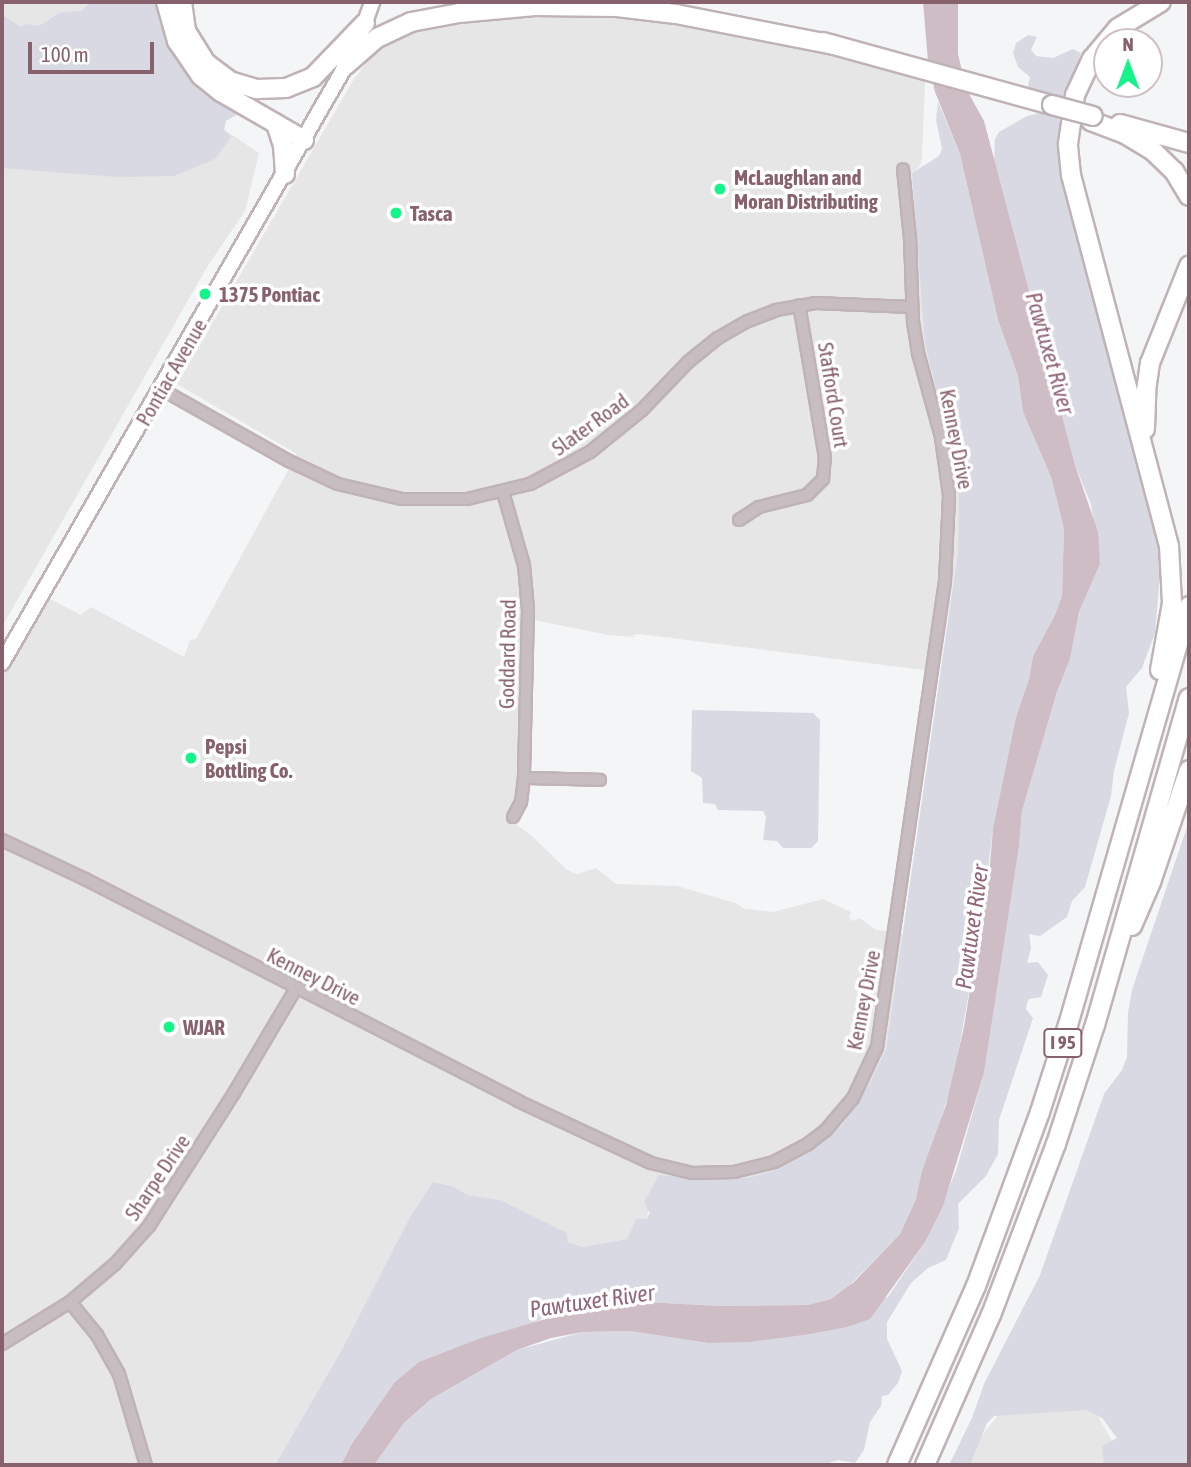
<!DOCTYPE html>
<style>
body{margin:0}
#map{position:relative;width:1191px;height:1467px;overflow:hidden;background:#f3f5f7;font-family:"Asap Condensed",sans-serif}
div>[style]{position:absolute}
.built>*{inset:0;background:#e6e6e7}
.green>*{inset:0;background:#d8d9e3}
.water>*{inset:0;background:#cfbdc5}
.roads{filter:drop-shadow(2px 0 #bfb3b6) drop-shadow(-2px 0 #bfb3b6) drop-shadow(0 2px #bfb3b6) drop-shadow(0 -2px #bfb3b6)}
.street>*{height:10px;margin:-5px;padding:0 5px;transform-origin:5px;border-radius:5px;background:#c8bec1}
.secondary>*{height:14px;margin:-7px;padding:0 7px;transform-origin:7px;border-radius:7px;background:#fff}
.highway>*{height:18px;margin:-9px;padding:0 9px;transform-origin:9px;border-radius:9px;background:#fff}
.bridges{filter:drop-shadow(2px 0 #bbb2b4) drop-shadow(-2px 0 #bbb2b4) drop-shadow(0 2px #bbb2b4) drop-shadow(0 -2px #bbb2b4)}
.highway-bridge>*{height:18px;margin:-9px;padding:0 9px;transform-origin:9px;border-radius:9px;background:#fff}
.dots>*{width:19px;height:19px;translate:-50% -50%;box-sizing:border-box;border:4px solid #fff;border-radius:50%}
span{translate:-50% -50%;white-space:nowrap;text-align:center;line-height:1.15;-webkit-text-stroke:7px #fff;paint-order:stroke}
.shield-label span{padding:2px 5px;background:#fff;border:2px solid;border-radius:5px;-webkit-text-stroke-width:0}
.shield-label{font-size:19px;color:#87626c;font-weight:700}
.poi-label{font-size:21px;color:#87626c;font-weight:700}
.left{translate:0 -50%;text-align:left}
.street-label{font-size:21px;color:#87626c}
.water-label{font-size:23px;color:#92677a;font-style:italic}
.frame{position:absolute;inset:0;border:4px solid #87626c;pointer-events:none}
.north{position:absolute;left:1093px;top:28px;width:70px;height:70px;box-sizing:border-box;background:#fff;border:2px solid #cfc0c4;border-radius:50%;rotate:0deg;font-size:19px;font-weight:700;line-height:28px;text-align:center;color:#87626c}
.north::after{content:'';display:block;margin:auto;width:24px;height:32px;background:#15f48b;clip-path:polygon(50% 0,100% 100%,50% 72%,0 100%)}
.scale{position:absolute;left:28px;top:42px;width:126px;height:32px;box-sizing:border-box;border:4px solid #87626c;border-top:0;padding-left:9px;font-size:21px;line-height:24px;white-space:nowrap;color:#87626c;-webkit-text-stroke:5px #fff;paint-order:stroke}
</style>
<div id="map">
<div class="built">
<i style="clip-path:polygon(2px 2px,137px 2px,173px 95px,259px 153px,245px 211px,207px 267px,2px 627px)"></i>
<i style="clip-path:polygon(535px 12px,623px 13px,750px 33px,925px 82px,922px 158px,920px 166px,912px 173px,943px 411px,959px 479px,958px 551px,939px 672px,640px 634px,632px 635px,636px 637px,608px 635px,529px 619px,526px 796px,514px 823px,532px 836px,567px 870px,577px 874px,596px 868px,616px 884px,677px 886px,735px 903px,745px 909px,773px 912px,823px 899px,851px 912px,849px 918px,853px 921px,860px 918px,876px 930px,903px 933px,886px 1049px,869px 1084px,842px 1125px,810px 1150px,776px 1170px,751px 1177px,688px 1180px,649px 1210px,646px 1219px,636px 1220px,627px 1239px,582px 1247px,568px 1242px,566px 1233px,501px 1200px,468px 1195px,452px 1186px,433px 1182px,410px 1217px,340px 1353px,275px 1465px,2px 1465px,2px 665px,44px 596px,81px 615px,91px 607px,184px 657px,190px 640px,196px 639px,297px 454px,177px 384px,354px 79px,379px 46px,426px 25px)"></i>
<i style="clip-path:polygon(1092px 1406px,1126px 1465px,958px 1465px,1000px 1413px)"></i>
</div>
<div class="green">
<i style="clip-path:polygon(91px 2px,166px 2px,237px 104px,238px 114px,226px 121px,224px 130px,231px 137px,215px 159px,174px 176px,117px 177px,2px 168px,2px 15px,21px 27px,26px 24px,39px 26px,59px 13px,81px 11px)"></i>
<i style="clip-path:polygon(1028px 35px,1037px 37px,1031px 50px,1036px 56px,1053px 58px,1073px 49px,1081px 53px,1063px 101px,1027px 91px,1030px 77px,1018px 67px,1013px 53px,1016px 43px)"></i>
<i style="clip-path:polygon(938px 102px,960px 154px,998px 320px,1018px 376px,1023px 412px,1051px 477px,1064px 529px,1062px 594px,1055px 615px,1033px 656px,1029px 679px,1016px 717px,993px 828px,982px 918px,954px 1077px,916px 1199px,900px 1234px,844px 1291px,831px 1299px,808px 1305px,719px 1306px,610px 1300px,553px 1314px,394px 1383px,351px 1445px,341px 1465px,275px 1465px,340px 1353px,410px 1217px,433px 1182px,452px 1186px,468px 1195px,501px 1200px,567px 1233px,568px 1242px,582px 1247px,627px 1239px,636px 1219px,646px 1219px,650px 1213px,644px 1202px,659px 1175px,714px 1180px,751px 1177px,776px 1170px,810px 1150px,842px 1125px,869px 1084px,886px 1049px,958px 551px,959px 479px,925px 344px,912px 173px,939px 156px,942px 149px,936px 120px)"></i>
<i style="clip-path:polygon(1040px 113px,1059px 118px,1155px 520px,1161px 562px,1155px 633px,1142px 668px,1126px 687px,1129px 713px,1114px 771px,1111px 796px,1085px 887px,1072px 901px,1067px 917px,1040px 936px,1029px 934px,1031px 948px,1027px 963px,1038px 962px,1048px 975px,1041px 997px,1029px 999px,1027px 1003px,1026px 1009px,1033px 1018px,999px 1120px,998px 1154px,986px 1176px,958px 1204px,959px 1228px,946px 1260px,928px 1268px,911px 1283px,887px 1322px,887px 1339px,902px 1371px,898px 1383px,888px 1395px,882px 1396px,881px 1406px,870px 1422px,864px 1450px,855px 1463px,838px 1460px,822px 1465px,374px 1465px,404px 1423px,431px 1399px,517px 1350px,583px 1332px,630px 1331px,708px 1343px,804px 1335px,888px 1297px,925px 1242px,956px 1171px,984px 1073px,1019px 847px,1022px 811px,1057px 692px,1070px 659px,1079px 612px,1100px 564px,1091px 504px,1075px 465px,994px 162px,995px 139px,999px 132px,1027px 116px)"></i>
<i style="clip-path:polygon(692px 710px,813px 713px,820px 720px,818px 841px,811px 848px,783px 848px,777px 841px,763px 840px,766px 817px,763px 811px,718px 810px,715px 804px,703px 803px,702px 778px,691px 771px)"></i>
<i style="clip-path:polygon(1189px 821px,1189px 1465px,1104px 1465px,1102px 1446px,1117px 1438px,1102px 1418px,1087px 1410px,994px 1416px,987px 1423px,970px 1465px,949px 1465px,972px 1418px,984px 1384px,1040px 1275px,1104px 1094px,1122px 1070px,1127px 1057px,1128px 1013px,1132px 990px)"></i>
</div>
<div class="water">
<i style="clip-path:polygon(923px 2px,958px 2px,958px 54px,962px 71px,969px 94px,984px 121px,1075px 465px,1098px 532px,1100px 564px,1079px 612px,1070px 659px,1057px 692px,1022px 811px,1019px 847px,984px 1073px,943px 1206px,925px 1242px,870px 1319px,847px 1327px,804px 1335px,748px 1342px,708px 1343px,630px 1331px,583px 1332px,551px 1338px,517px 1350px,431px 1399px,404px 1423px,374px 1465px,341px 1465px,351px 1445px,394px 1383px,419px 1362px,481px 1338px,610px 1300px,719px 1306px,808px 1305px,831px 1299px,854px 1282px,900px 1234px,916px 1199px,922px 1171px,946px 1105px,964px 1027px,990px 865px,993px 828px,1016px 717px,1029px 679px,1033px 656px,1055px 615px,1062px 595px,1064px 529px,1051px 477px,1023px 412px,1018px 376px,998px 320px,960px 154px,935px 92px,928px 61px)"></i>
</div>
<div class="roads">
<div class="street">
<i style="left:161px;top:389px;width:147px;rotate:29.4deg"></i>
<i style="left:289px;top:461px;width:54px;rotate:25.1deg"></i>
<i style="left:338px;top:484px;width:66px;rotate:13.2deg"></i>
<i style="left:402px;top:499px;width:65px"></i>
<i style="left:467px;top:499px;width:65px;rotate:-13.4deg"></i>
<i style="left:530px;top:484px;width:68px;rotate:-28.1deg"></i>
<i style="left:590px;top:452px;width:67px;rotate:-38.9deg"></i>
<i style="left:642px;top:410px;width:66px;rotate:-46.2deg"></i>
<i style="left:688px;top:362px;width:38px;rotate:-39deg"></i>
<i style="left:718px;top:338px;width:34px;rotate:-30deg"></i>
<i style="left:748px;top:321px;width:30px;rotate:-21deg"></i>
<i style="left:776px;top:310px;width:40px;rotate:-10deg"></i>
<i style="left:815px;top:303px;width:96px;rotate:2.4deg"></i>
<i style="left:503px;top:492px;width:76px;rotate:74deg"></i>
<i style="left:524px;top:565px;width:45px;rotate:84.9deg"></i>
<i style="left:528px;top:610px;width:168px;rotate:91.4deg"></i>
<i style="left:524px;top:778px;width:24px;rotate:97deg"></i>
<i style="left:521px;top:802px;width:17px;rotate:118deg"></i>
<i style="left:739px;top:520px;width:24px;rotate:-33deg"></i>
<i style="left:759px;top:507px;width:49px;rotate:-14deg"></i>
<i style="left:807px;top:495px;width:23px;rotate:-45deg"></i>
<i style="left:823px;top:479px;width:21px;rotate:-85deg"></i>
<i style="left:825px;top:458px;width:155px;rotate:-99.6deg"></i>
<i style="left:524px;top:778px;width:76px;rotate:1.5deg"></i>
<i style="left:2px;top:840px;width:92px;rotate:25.2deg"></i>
<i style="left:85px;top:879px;width:487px;rotate:27.1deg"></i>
<i style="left:518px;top:1101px;width:147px;rotate:25deg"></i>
<i style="left:651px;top:1163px;width:42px;rotate:13.7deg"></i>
<i style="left:692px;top:1173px;width:42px;rotate:-1.4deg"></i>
<i style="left:734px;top:1172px;width:41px;rotate:-14deg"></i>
<i style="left:774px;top:1162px;width:40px;rotate:-28deg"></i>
<i style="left:809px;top:1143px;width:21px;rotate:-37deg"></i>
<i style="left:826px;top:1130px;width:42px;rotate:-49.8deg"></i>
<i style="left:853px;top:1098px;width:56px;rotate:-64.8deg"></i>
<i style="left:877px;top:1047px;width:471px;rotate:-81.7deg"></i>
<i style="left:945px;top:581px;width:86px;rotate:-87.3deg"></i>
<i style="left:949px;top:495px;width:59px;rotate:-97.9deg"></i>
<i style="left:941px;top:437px;width:87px;rotate:-105.3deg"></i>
<i style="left:918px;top:353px;width:30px;rotate:-99deg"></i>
<i style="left:913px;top:323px;width:84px;rotate:-92deg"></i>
<i style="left:910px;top:239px;width:70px;rotate:-95.7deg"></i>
<i style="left:70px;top:1302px;width:43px;rotate:50.7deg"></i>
<i style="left:97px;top:1335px;width:45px;rotate:60.6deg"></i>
<i style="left:119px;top:1374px;width:95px;rotate:73.5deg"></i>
<i style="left:2px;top:1344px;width:80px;rotate:-31.7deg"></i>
<i style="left:70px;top:1302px;width:59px;rotate:-40.2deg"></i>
<i style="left:115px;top:1264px;width:51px;rotate:-48.2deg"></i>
<i style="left:149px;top:1226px;width:158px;rotate:-57.4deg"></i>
<i style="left:234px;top:1093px;width:122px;rotate:-59.4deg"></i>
</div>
<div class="secondary">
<i style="left:361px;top:33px;width:33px;rotate:-70deg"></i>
<i style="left:2px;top:663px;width:698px;rotate:-60.09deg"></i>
</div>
<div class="highway">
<i style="left:166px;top:2px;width:41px;rotate:74.2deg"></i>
<i style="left:177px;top:41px;width:42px;rotate:55.6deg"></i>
<i style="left:201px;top:76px;width:26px;rotate:39deg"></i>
<i style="left:221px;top:92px;width:96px;rotate:30deg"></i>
<i style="left:182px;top:2px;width:29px;rotate:82deg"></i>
<i style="left:186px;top:31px;width:38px;rotate:58deg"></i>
<i style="left:206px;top:63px;width:30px;rotate:37deg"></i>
<i style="left:230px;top:81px;width:28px;rotate:17deg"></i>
<i style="left:257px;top:89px;width:29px;rotate:-2deg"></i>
<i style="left:286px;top:88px;width:29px;rotate:-22deg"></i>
<i style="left:313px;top:77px;width:75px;rotate:-46.1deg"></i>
<i style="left:823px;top:42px;width:238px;rotate:15.4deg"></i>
<i style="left:346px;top:65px;width:41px;rotate:-41.1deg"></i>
<i style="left:377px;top:38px;width:38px;rotate:-25deg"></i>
<i style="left:411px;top:22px;width:49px;rotate:-10.6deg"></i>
<i style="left:459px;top:13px;width:76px;rotate:-5.3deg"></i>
<i style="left:535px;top:6px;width:82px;rotate:0.7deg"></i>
<i style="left:617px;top:7px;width:59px;rotate:6.8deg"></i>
<i style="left:676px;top:14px;width:161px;rotate:11.1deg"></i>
<i style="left:1091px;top:121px;width:36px;rotate:21deg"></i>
<i style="left:1125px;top:134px;width:33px;rotate:31deg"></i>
<i style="left:1153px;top:151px;width:29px;rotate:44deg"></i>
<i style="left:1174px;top:171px;width:29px;rotate:59deg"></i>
<i style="left:276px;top:124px;width:22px;rotate:72deg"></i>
<i style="left:283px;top:145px;width:29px;rotate:86deg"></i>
<i style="left:1120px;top:124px;width:72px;rotate:15.4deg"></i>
<i style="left:1145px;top:429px;width:38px;rotate:-88deg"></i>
<i style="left:1146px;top:391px;width:28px;rotate:-82deg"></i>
<i style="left:1150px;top:363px;width:105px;rotate:-68.1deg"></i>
<i style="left:1160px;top:670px;width:68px;rotate:-79.8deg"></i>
<i style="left:1172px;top:603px;width:57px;rotate:-93deg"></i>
<i style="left:1169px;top:546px;width:384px;rotate:-104.8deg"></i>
<i style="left:1071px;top:175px;width:31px;rotate:-96deg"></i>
<i style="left:1068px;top:144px;width:49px;rotate:-81.9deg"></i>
<i style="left:1075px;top:95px;width:40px;rotate:-65deg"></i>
<i style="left:1092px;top:59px;width:40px;rotate:-50deg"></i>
<i style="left:1118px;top:28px;width:50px;rotate:-31.2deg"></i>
<i style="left:1132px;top:926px;width:48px;rotate:-66.6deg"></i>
<i style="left:1151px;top:882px;width:118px;rotate:-71.3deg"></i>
<i style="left:897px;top:1465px;width:196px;rotate:-66.2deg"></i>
<i style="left:976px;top:1286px;width:185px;rotate:-69.8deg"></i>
<i style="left:1040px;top:1112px;width:91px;rotate:-72.2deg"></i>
<i style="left:1068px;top:1025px;width:436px;rotate:-73.9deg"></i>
<i style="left:925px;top:1465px;width:164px;rotate:-66.3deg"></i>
<i style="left:991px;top:1315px;width:183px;rotate:-69.2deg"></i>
<i style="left:1056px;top:1144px;width:125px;rotate:-71.9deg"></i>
<i style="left:1095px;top:1025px;width:340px;rotate:-74deg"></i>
</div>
</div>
<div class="bridges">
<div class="highway-bridge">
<i style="left:1052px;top:105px;width:42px;rotate:15deg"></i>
</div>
</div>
<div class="dots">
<i style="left:720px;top:189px;background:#15f48b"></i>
<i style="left:396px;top:213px;background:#15f48b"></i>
<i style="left:205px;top:294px;background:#15f48b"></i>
<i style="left:191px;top:758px;background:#15f48b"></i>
<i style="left:169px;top:1027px;background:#15f48b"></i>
</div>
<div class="shield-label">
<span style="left:1063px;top:1043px">I 95</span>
</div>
<div class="poi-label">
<span class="left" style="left:734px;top:189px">McLaughlan and<br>Moran Distributing</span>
<span class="left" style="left:410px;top:213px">Tasca</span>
<span class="left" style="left:219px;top:294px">1375 Pontiac</span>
<span class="left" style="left:205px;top:758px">Pepsi<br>Bottling Co.</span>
<span class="left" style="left:183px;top:1027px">WJAR</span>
</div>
<div class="street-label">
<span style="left:171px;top:372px;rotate:-60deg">Pontiac Avenue</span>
<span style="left:834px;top:395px;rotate:81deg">Stafford Court</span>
<span style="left:590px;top:424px;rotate:-36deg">Slater Road</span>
<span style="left:957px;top:439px;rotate:79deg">Kenney Drive</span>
<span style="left:507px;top:654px;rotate:-89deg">Goddard Road</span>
<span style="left:314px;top:976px;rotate:27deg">Kenney Drive</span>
<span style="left:863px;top:1000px;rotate:-79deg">Kenney Drive</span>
<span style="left:157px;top:1177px;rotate:-56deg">Sharpe Drive</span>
</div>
<div class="water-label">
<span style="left:1050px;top:353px;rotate:74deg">Pawtuxet River</span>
<span style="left:972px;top:927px;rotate:-82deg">Pawtuxet River</span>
<span style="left:592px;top:1301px;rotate:-8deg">Pawtuxet River</span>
</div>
<div class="frame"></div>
<div class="north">N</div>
<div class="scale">100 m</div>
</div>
